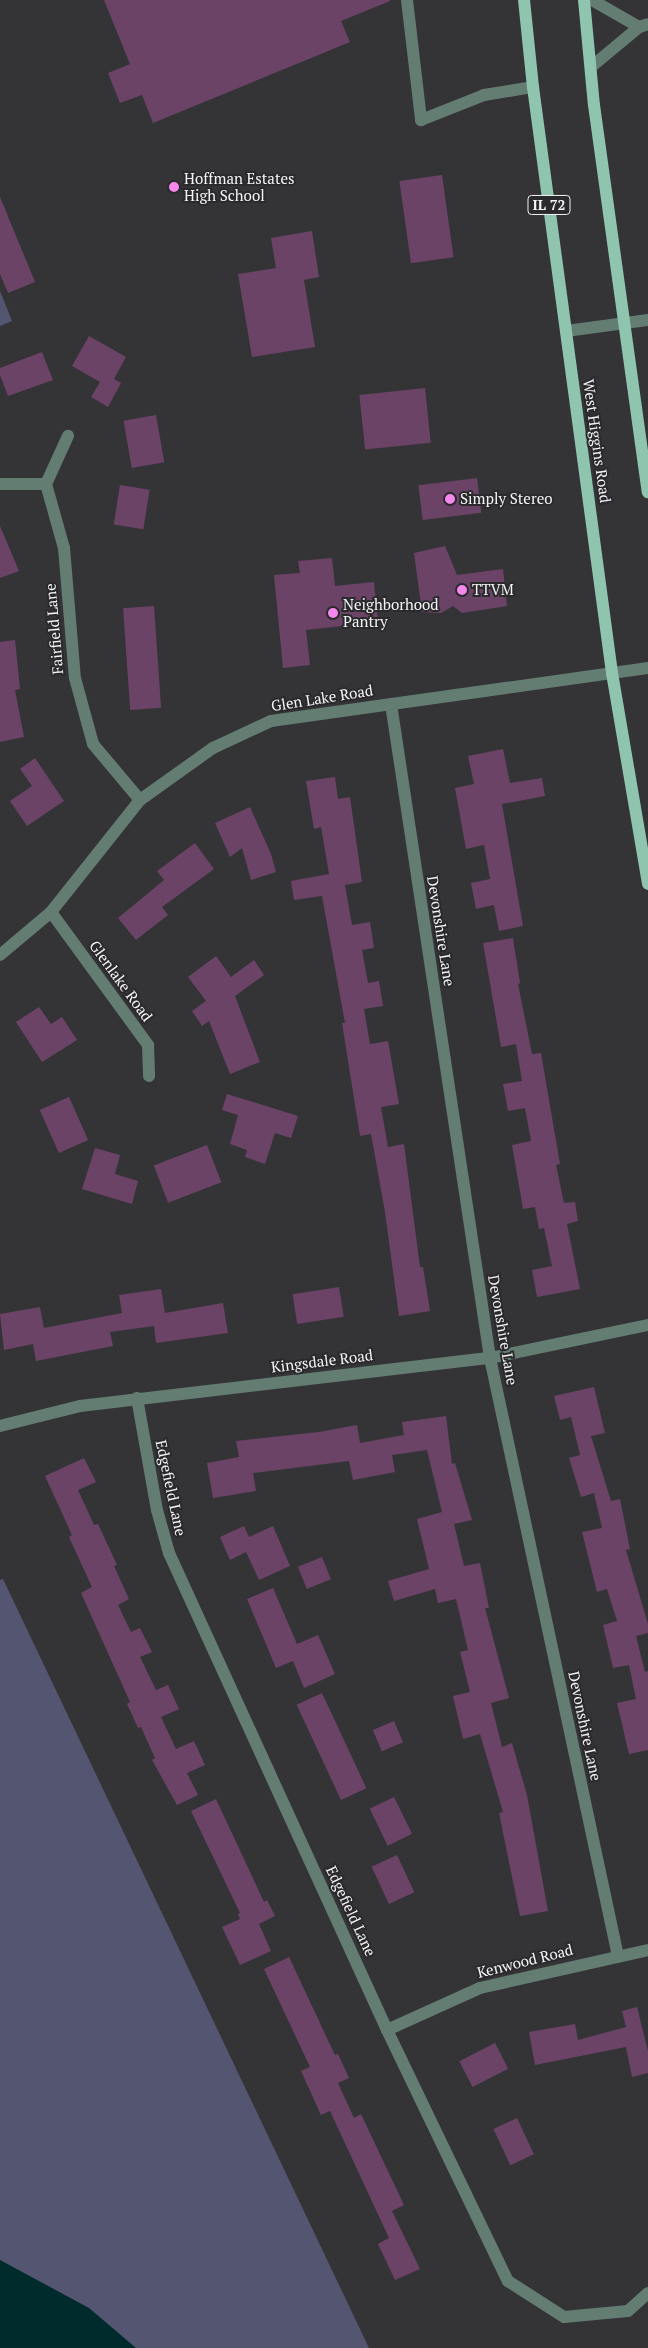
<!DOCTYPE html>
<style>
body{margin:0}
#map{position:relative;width:648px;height:2348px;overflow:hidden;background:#343437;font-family:"PT Serif",serif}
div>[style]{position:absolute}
.green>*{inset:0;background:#545571}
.water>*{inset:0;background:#002b2d}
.building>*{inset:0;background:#6b4367;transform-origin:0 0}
.minor>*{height:12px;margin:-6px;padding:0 6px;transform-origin:6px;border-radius:6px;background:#637d72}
.major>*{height:12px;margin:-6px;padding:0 6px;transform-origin:6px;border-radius:6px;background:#8fc5af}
.dots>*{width:14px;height:14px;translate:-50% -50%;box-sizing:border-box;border:2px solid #2a2a2d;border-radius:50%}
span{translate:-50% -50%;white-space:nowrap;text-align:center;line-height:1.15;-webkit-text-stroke:4px #2a2a2d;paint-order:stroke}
.shield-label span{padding:1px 4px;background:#2a2a2d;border:1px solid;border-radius:4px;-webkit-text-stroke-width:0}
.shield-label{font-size:14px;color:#f4f4f6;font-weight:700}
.poi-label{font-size:15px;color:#f4f4f6}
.left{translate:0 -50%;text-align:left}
.street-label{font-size:15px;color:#f4f4f6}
</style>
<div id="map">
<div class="green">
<i style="clip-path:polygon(0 291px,12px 321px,0 326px)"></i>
<i style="clip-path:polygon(3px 1579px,369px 2348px,0 2348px,0 1580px)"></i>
</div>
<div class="water">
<i style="clip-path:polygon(0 2260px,89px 2308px,136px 2348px,0 2348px)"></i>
</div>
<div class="building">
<i style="clip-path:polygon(104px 0,390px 0,390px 1px,341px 21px,350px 42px,153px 123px,142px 95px,120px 103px,108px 73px,130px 64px)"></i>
<i style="left:442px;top:175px;width:83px;height:43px;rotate:82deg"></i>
<i style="clip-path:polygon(0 197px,35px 282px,8px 293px,0 274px)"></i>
<i style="clip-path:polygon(312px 231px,319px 277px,304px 280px,315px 347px,252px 357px,238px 274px,276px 268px,271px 238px)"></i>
<i style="clip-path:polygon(89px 336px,126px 357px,114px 379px,121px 383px,108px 407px,91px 397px,100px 382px,72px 366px)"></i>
<i style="clip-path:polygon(42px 352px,53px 380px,8px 396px,0 375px,0 368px)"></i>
<i style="left:425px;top:388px;width:55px;height:66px;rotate:84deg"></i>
<i style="left:156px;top:415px;width:48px;height:33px;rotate:80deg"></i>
<i style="left:477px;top:478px;width:35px;height:59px;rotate:83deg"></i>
<i style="left:120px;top:485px;width:30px;height:40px;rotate:9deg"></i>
<i style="clip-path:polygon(0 526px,19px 571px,0 578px)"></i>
<i style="clip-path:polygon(445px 546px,457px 575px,503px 569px,507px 606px,462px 613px,453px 606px,441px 613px,422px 612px,414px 553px)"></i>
<i style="clip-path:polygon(332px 558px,335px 586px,374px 582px,378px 622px,306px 630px,310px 665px,283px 668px,274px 575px,300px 573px,298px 561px)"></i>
<i style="left:154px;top:606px;width:102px;height:31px;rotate:86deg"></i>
<i style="clip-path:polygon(15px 640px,20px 689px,15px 690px,24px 737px,0 742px,0 642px)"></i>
<i style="clip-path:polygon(503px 749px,510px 783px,542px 778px,545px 796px,502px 804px,523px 926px,499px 931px,494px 905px,476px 909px,471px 883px,490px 879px,484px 845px,466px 849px,455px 788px,474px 784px,468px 756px)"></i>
<i style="clip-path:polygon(35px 758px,64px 801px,27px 826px,10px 801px,32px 786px,20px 769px)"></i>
<i style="clip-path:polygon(335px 777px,338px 799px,350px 797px,362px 882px,345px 885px,352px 925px,370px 922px,374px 948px,362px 950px,368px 983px,379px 981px,383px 1006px,364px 1009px,370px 1044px,388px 1041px,399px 1104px,381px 1107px,388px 1147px,404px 1144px,420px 1267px,423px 1267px,430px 1311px,399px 1316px,385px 1212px,371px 1134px,360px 1136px,342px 1023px,345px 1023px,322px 896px,294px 900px,291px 881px,329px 874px,321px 827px,314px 829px,306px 781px)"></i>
<i style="clip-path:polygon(250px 807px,271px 854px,276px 872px,251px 880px,242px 848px,230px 857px,215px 823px)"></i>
<i style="clip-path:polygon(195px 843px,214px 869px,162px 907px,168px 915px,136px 940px,118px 918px,164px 880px,157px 871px)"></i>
<i style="clip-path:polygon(513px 938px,520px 983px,518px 984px,532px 1054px,541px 1053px,560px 1164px,556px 1165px,564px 1203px,575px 1202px,578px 1221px,567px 1224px,580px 1289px,537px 1297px,532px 1270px,552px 1266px,544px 1228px,539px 1229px,535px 1207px,523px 1209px,512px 1145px,531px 1141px,525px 1108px,508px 1111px,503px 1084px,522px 1081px,516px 1044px,501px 1047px,483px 943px)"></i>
<i style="clip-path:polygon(216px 956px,231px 977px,254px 960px,264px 975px,235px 996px,260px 1062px,230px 1074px,209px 1021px,202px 1026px,192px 1011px,206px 1001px,188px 977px)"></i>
<i style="clip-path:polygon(39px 1007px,51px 1024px,62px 1017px,77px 1040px,42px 1062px,16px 1022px)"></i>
<i style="clip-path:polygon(227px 1094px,298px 1116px,291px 1138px,275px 1133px,265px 1164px,245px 1157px,247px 1150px,230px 1144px,238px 1115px,222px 1110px)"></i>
<i style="left:69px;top:1097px;width:47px;height:32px;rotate:66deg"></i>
<i style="left:207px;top:1145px;width:40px;height:57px;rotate:69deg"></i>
<i style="clip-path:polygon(95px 1148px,120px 1155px,115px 1174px,138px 1181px,132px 1204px,82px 1189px)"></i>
<i style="left:339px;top:1287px;width:30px;height:47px;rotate:81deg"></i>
<i style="clip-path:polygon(161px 1289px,165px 1313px,223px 1303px,228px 1333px,156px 1343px,154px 1326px,110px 1332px,113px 1346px,36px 1361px,33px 1344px,4px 1350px,0 1314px,40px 1307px,44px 1328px,122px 1313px,119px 1295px)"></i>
<i style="clip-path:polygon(594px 1387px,605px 1433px,591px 1436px,611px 1501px,620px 1499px,630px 1549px,626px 1550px,648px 1624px,648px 1633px,636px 1636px,645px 1672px,648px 1671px,648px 1750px,629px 1754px,617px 1703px,636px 1699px,629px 1665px,613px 1668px,603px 1625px,617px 1621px,607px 1589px,597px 1592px,582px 1532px,602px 1528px,594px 1493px,581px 1497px,569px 1458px,580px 1455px,571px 1417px,560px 1420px,554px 1396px)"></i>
<i style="clip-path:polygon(446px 1416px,452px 1464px,455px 1463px,472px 1520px,454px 1524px,464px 1566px,480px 1563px,489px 1608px,485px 1608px,509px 1698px,491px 1703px,502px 1747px,512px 1743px,527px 1795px,548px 1911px,520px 1916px,499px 1813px,503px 1812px,480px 1734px,463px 1739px,453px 1696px,470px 1692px,460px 1652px,468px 1650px,456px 1599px,438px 1603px,435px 1589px,394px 1601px,388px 1581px,429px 1569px,417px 1519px,442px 1512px,427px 1450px,392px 1455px,395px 1472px,353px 1480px,349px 1461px,253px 1473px,256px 1491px,213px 1498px,207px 1463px,239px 1457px,236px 1441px,319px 1432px,357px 1425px,360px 1443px,404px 1435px,402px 1422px)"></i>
<i style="clip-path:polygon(84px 1458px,96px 1482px,78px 1490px,94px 1525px,98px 1524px,117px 1565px,114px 1566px,129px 1599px,118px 1605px,131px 1632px,140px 1628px,152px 1652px,140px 1657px,156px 1690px,168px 1685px,179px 1709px,161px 1717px,176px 1749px,194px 1741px,205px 1765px,187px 1773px,198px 1795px,177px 1805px,152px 1760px,155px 1758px,141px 1727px,138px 1728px,127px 1704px,130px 1702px,81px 1593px,92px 1587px,69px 1537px,72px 1535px,45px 1476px)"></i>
<i style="clip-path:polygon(244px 1526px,249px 1537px,273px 1526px,290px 1566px,259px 1580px,246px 1552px,230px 1560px,220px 1537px)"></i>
<i style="left:322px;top:1557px;width:24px;height:26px;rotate:68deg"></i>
<i style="clip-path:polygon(273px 1588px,297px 1644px,318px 1635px,335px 1674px,304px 1688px,293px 1661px,276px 1668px,247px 1599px)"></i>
<i style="left:322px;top:1693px;width:105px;height:28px;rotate:65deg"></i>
<i style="left:394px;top:1721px;width:23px;height:23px;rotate:67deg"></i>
<i style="left:394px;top:1797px;width:41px;height:27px;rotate:64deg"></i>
<i style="clip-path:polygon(216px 1799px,264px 1902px,267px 1900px,275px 1916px,259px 1924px,271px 1951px,240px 1965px,222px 1927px,240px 1919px,238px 1914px,240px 1913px,191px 1811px)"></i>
<i style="left:397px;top:1855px;width:41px;height:28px;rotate:65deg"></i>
<i style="clip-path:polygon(289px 1957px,335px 2055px,338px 2054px,349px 2078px,338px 2083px,354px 2118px,361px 2114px,404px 2205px,392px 2211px,420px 2269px,395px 2280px,378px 2244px,389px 2238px,330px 2111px,321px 2115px,301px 2071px,310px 2067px,264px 1969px)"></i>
<i style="clip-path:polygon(637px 2007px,648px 2051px,648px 2073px,632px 2077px,626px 2047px,535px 2065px,529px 2032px,575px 2024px,578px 2040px,626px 2027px,622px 2011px)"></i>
<i style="left:495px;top:2043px;width:29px;height:40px;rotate:63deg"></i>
<i style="left:517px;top:2118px;width:40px;height:26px;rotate:65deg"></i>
</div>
<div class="minor">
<i style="left:407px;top:0;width:121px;rotate:83.3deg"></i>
<i style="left:421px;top:120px;width:68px;rotate:-21.6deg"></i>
<i style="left:484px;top:95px;width:50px;rotate:-9.3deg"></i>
<i style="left:592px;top:0;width:54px;rotate:29.9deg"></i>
<i style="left:591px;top:67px;width:62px;rotate:-39.8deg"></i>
<i style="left:639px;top:27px;width:9px;rotate:-18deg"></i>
<i style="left:566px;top:331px;width:83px;rotate:-7.6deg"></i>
<i style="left:0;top:484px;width:46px"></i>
<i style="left:46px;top:484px;width:66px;rotate:74.3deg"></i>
<i style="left:64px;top:548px;width:130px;rotate:85.2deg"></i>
<i style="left:75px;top:678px;width:68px;rotate:74.7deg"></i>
<i style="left:93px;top:744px;width:73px;rotate:50deg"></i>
<i style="left:46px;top:484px;width:53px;rotate:-65.4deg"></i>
<i style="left:391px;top:704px;width:661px;rotate:81.39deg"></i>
<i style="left:490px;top:1358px;width:612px;rotate:77.92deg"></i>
<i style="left:51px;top:912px;width:165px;rotate:53.9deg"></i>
<i style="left:148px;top:1045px;width:31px;rotate:88deg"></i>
<i style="left:0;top:955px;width:67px;rotate:-40.1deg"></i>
<i style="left:51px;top:912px;width:143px;rotate:-51.5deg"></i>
<i style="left:140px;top:800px;width:90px;rotate:-35.5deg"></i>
<i style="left:213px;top:748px;width:64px;rotate:-25deg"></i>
<i style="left:271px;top:721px;width:381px;rotate:-8deg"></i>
<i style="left:137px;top:1398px;width:114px;rotate:79.9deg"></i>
<i style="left:157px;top:1510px;width:45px;rotate:74.4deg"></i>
<i style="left:169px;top:1553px;width:524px;rotate:65.44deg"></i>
<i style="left:387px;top:2030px;width:279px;rotate:64.3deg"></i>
<i style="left:508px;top:2281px;width:67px;rotate:32.7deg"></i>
<i style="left:564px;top:2317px;width:64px;rotate:-5.4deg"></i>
<i style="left:628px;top:2311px;width:27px;rotate:-42deg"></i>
<i style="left:0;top:1426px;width:82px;rotate:-14deg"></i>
<i style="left:80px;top:1406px;width:413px;rotate:-6.7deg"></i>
<i style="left:490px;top:1358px;width:161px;rotate:-11.8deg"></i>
<i style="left:387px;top:2030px;width:102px;rotate:-24.3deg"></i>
<i style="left:480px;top:1988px;width:172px;rotate:-12.7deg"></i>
</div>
<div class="major">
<i style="left:524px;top:0;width:87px;rotate:84.1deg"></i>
<i style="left:533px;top:87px;width:591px;rotate:82.32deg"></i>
<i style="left:612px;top:673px;width:214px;rotate:80.3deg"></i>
<i style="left:584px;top:0;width:105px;rotate:84.6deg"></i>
<i style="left:594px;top:105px;width:391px;rotate:82.1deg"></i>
</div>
<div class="dots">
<i style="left:174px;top:187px;background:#f688ed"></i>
<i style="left:450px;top:499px;background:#f688ed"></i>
<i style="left:462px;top:590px;background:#f688ed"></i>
<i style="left:333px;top:613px;background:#f688ed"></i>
</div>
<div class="shield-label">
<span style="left:549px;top:205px">IL 72</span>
</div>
<div class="poi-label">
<span class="left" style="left:184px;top:187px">Hoffman Estates<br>High School</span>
<span class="left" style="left:460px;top:499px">Simply Stereo</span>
<span class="left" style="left:472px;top:590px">TTVM</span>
<span class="left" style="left:343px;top:613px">Neighborhood<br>Pantry</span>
</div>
<div class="street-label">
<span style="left:597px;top:441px;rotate:82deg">West Higgins Road</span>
<span style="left:54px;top:629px;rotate:-95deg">Fairfield Lane</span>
<span style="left:322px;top:698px;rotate:-9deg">Glen Lake Road</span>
<span style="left:441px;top:931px;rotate:81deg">Devonshire Lane</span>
<span style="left:121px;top:981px;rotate:54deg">Glenlake Road</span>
<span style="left:503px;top:1330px;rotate:80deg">Devonshire Lane</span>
<span style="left:322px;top:1361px;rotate:-7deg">Kingsdale Road</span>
<span style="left:171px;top:1488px;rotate:78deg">Edgefield Lane</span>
<span style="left:585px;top:1726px;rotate:78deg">Devonshire Lane</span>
<span style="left:351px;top:1911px;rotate:65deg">Edgefield Lane</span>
<span style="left:525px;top:1961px;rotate:-14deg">Kenwood Road</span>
</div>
</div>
